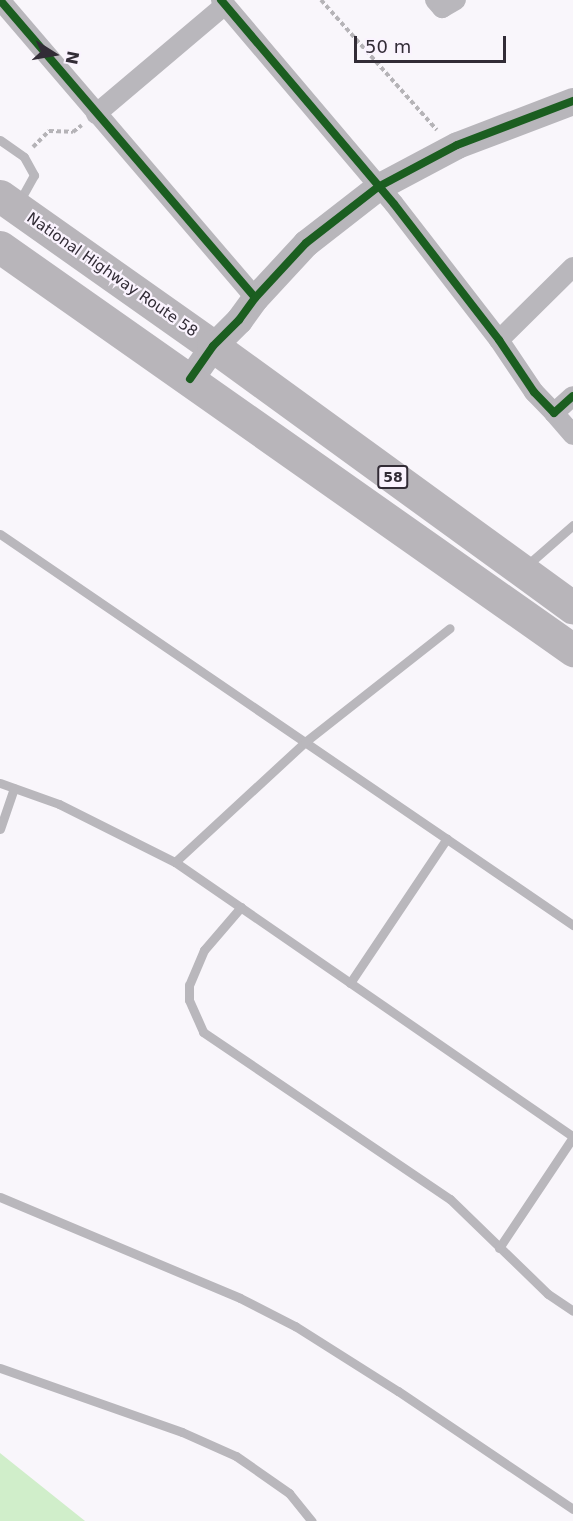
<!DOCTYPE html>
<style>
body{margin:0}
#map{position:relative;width:573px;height:1521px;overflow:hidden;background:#f9f6fb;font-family:"DejaVu Sans",sans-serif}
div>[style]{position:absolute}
.green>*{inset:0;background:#d0eeca}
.path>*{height:4px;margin-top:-2px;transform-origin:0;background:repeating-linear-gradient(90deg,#b5b3b7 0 4.5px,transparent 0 7.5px)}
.lane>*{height:9px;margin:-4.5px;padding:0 4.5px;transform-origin:4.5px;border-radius:4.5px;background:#b9b7bc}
.street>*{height:20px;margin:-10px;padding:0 10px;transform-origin:10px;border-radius:10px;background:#b9b7bc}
.secondary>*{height:27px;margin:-13.5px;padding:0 13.5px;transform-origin:13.5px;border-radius:13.5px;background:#b8b6bb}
.highway>*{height:33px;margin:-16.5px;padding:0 16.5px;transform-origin:16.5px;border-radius:16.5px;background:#b8b5ba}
.cycleway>*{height:8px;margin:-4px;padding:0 4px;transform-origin:4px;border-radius:4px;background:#1b5e20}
span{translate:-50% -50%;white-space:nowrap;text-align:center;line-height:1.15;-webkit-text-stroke:4.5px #faf3fe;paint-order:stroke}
.shield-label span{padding:2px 4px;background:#faf3fe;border:2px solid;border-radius:4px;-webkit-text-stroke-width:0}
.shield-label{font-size:14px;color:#322c36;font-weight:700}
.street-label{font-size:15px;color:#322c36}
.north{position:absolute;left:24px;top:24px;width:60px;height:60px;-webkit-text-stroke:4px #faf3fe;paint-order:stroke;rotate:101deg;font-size:16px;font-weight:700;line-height:24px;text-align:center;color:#322c36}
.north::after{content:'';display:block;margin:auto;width:21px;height:27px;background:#322c36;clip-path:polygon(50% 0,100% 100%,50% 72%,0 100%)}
.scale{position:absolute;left:354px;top:36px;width:152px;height:27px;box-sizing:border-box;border:3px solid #322c36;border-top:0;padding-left:8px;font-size:18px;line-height:21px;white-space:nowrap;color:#322c36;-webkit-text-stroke:4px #faf3fe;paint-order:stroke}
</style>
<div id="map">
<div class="green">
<i style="clip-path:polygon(0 1453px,85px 1521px,0 1521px)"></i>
</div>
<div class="path">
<i style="left:321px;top:0;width:174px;rotate:48.3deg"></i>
<i style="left:33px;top:147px;width:23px;rotate:-45deg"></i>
<i style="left:49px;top:131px;width:24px;rotate:2deg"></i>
<i style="left:73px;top:132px;width:11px;rotate:-38deg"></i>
</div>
<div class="lane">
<i style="left:0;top:140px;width:29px;rotate:35deg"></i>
<i style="left:24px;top:157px;width:21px;rotate:61deg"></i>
<i style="left:34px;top:175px;width:31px;rotate:119deg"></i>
<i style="left:0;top:534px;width:694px;rotate:34.31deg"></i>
<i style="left:525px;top:567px;width:64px;rotate:-41.2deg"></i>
<i style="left:0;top:783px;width:63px;rotate:19.6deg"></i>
<i style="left:59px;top:804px;width:130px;rotate:26.6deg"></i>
<i style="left:175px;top:862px;width:484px;rotate:34.6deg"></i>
<i style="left:0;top:829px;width:43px;rotate:-71.1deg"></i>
<i style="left:175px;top:862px;width:177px;rotate:-42.7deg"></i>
<i style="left:305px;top:742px;width:184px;rotate:-38.2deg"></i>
<i style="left:241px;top:907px;width:57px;rotate:130.7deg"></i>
<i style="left:204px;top:950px;width:38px;rotate:113deg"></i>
<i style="left:189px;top:985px;width:15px;rotate:90deg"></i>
<i style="left:189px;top:1000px;width:35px;rotate:66deg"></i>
<i style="left:203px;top:1032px;width:298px;rotate:34.1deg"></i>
<i style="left:450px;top:1199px;width:136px;rotate:44.1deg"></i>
<i style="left:548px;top:1294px;width:30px;rotate:34deg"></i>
<i style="left:350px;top:983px;width:174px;rotate:-56.2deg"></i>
<i style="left:0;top:1197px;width:260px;rotate:22.8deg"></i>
<i style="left:240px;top:1298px;width:62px;rotate:27deg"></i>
<i style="left:295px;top:1326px;width:122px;rotate:32.3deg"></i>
<i style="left:398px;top:1391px;width:211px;rotate:34deg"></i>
<i style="left:499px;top:1248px;width:133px;rotate:-56.3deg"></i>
<i style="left:0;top:1368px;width:193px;rotate:19.4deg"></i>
<i style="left:182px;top:1432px;width:59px;rotate:24deg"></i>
<i style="left:236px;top:1456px;width:65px;rotate:34.9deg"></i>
<i style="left:289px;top:1493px;width:36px;rotate:51deg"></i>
</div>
<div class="street">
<i style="left:0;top:0;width:392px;rotate:49.4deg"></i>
<i style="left:221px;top:0;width:267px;rotate:49.7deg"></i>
<i style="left:394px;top:204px;width:172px;rotate:52.3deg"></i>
<i style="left:499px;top:340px;width:63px;rotate:56.1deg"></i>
<i style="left:534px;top:392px;width:29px;rotate:46deg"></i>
<i style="left:554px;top:413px;width:25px;rotate:-42deg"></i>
<i style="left:435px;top:0;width:11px;rotate:49deg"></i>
<i style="left:442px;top:8px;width:16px;rotate:-30deg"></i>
<i style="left:96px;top:114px;width:169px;rotate:-40.2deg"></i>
<i style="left:499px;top:340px;width:104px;rotate:-44.6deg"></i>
<i style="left:554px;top:413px;width:29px;rotate:49deg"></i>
</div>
<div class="secondary">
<i style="left:190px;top:379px;width:40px;rotate:-55.1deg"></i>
<i style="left:213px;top:346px;width:37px;rotate:-45deg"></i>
<i style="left:239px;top:320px;width:27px;rotate:-54deg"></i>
<i style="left:255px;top:298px;width:75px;rotate:-47.2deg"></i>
<i style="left:306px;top:243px;width:91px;rotate:-37.9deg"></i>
<i style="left:378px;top:187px;width:89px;rotate:-28deg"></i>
<i style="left:457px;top:145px;width:124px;rotate:-20.8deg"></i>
</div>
<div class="highway">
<i style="left:0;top:196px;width:261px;rotate:35.2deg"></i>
<i style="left:213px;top:346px;width:445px;rotate:36deg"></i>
<i style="left:0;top:247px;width:701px;rotate:35.12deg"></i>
</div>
<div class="cycleway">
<i style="left:0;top:0;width:392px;rotate:49.4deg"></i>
<i style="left:221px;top:0;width:267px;rotate:49.7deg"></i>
<i style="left:394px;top:204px;width:172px;rotate:52.3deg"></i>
<i style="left:499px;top:340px;width:63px;rotate:56.1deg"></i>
<i style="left:534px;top:392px;width:29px;rotate:46deg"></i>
<i style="left:554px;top:413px;width:25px;rotate:-42deg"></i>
<i style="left:190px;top:379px;width:40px;rotate:-55.1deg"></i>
<i style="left:213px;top:346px;width:37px;rotate:-45deg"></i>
<i style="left:239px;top:320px;width:27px;rotate:-54deg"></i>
<i style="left:255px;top:298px;width:75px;rotate:-47.2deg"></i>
<i style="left:306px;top:243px;width:91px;rotate:-37.9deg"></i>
<i style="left:378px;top:187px;width:89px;rotate:-28deg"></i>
<i style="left:457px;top:145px;width:124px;rotate:-20.8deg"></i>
</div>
<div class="shield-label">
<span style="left:393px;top:477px">58</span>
</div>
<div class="street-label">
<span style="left:112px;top:275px;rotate:35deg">National Highway Route 58</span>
</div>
<div class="north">N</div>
<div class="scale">50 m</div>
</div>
